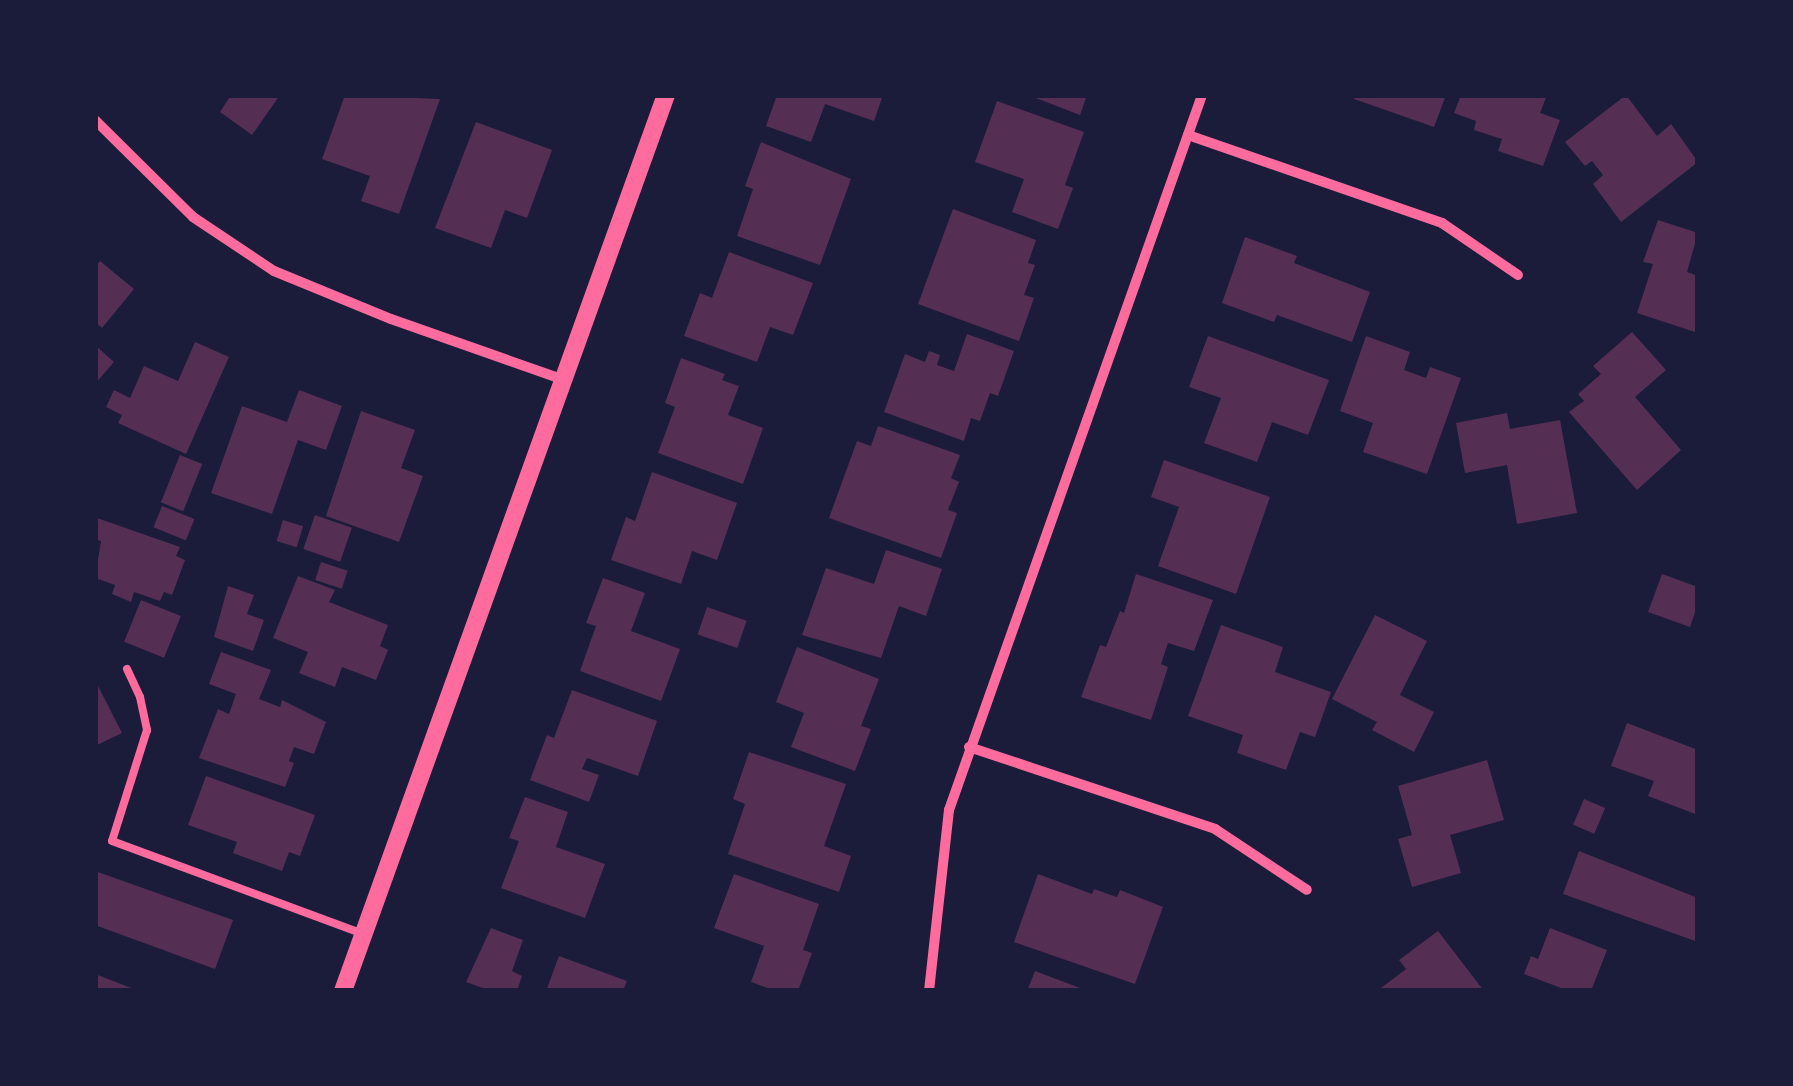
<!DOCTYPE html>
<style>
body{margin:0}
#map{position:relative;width:1793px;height:1086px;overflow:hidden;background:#1b1b3a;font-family:Jost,sans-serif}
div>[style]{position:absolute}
.building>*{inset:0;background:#542f53;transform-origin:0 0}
.service>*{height:8px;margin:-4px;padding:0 4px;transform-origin:4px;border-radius:4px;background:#ff6b9d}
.minor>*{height:10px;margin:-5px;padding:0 5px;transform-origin:5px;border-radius:5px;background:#ff6b9d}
.tertiary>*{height:18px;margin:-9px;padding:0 9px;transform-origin:9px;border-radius:9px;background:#ff6b9d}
span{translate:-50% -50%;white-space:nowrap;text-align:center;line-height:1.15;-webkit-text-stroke:8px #1b1b3a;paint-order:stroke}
.frame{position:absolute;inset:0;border:98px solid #1b1b3a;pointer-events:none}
</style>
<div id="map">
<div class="building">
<i style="clip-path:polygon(231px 95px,280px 95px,252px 135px,220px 112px)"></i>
<i style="clip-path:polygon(345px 95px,440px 99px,399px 214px,361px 201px,370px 176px,322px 159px)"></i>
<i style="clip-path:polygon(777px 95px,883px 95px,874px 121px,825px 104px,811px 142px,766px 126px)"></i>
<i style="clip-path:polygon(1028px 95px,1087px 95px,1080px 115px)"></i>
<i style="clip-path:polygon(1356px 95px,1446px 95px,1434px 127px,1354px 99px)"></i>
<i style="clip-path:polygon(1461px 95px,1547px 95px,1540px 113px,1560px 120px,1543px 166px,1498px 151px,1502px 139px,1474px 130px,1476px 121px,1454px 113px)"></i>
<i style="clip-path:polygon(1626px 95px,1657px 136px,1671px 124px,1698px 162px,1621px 222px,1593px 184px,1603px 175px,1592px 161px,1585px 166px,1565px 142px)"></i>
<i style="clip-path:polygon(997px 101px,1084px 132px,1065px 185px,1073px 188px,1058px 229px,1012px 212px,1024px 179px,975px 162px)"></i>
<i style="clip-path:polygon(476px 122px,552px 150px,527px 218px,505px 210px,491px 248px,435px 228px)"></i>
<i style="clip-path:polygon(761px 142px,851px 179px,820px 265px,737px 236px,753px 189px,745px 186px)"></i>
<i style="clip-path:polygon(953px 209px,1036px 240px,1028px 263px,1035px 265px,1024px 295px,1034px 298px,1019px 341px,918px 304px)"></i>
<i style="clip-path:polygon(1658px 220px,1698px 233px,1687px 272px,1698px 276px,1698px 333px,1637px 313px,1653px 264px,1643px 262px)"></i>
<i style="clip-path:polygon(1245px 237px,1297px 256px,1294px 263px,1370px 292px,1352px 342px,1277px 315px,1274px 322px,1222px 303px)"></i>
<i style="clip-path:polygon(729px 252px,813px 283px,793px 335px,770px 327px,757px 362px,684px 336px,700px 293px,712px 298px)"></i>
<i style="clip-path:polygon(100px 261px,134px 289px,102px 328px,95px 322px,95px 267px)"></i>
<i style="clip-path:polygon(1632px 332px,1666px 370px,1635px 397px,1681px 450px,1637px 490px,1569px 412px,1584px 401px,1578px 394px,1601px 374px,1593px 366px)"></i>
<i style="clip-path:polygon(967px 334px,1014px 351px,998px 396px,990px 393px,980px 421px,971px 418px,964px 441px,884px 412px,905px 354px,925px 362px,929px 351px,940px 355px,937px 365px,954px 371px)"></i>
<i style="clip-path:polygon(1208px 336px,1329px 380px,1308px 435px,1272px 422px,1257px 462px,1204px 443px,1221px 398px,1189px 387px)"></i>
<i style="clip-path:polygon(1366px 336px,1410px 352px,1404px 370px,1426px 378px,1430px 367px,1461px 378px,1427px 474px,1363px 452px,1373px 423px,1340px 411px)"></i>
<i style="clip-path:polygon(195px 342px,229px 357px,186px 454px,118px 423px,122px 415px,106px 407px,114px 390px,130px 398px,144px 366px,178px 381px)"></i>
<i style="clip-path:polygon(95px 345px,114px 362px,95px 384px)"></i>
<i style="clip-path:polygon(681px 358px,725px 374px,722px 380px,739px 386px,728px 415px,763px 428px,743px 484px,658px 453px,675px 407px,665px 403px)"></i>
<i style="clip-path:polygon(299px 390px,342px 406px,326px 450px,298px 440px,272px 514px,211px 493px,242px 406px,287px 422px)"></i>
<i style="clip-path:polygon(361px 411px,415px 430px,401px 468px,423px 476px,399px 542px,326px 516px)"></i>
<i style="clip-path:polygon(1507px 413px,1510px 429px,1560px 420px,1577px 513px,1517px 524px,1507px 465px,1465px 473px,1456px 423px)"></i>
<i style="clip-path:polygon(878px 426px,960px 455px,951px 478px,959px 482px,948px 510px,957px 513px,941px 558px,829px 518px,857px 441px,871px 446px)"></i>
<i style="left:180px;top:455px;width:24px;height:51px;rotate:22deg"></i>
<i style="clip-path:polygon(1164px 460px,1270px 497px,1236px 594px,1158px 566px,1179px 507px,1151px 497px)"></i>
<i style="clip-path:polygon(652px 472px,737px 503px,717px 560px,692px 551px,681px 584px,611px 560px,626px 517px,635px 521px)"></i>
<i style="left:162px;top:506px;width:35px;height:23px;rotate:22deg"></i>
<i style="left:315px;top:515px;width:39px;height:36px;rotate:19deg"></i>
<i style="clip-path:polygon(97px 518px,180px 547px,176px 556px,185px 560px,172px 595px,164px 592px,160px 601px,134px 592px,131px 602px,112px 594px,115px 585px,95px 578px,101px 541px,95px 539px)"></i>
<i style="left:283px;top:520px;width:21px;height:22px;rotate:17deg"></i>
<i style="clip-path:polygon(886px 550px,942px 569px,926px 616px,899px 606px,881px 658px,802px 635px,826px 568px,874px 584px)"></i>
<i style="left:321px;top:562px;width:28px;height:19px;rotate:18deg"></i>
<i style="clip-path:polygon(1136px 574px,1213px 600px,1194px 651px,1168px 643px,1161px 664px,1168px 667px,1151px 720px,1081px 697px,1100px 645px,1106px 647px,1120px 611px,1124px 613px)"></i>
<i style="clip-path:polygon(1662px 574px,1698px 587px,1698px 604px,1690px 627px,1648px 612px)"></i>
<i style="clip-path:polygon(298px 576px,335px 590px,329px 602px,388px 625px,380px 646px,388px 650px,376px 680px,342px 667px,335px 687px,299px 673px,308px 652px,273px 638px)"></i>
<i style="clip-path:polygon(603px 578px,645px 593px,631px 631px,680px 649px,661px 701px,580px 671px,596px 626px,586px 623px)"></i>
<i style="clip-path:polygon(228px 586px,254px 595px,247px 614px,264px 620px,253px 651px,214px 637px)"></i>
<i style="left:141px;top:600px;width:43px;height:45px;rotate:22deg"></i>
<i style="left:707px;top:607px;width:42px;height:29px;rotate:19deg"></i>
<i style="clip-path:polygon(1375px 615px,1427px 641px,1400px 695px,1434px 712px,1414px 752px,1372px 730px,1377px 722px,1332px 699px)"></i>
<i style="clip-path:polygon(1221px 625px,1283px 647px,1275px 672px,1331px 692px,1315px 737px,1300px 732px,1286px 770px,1237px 753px,1243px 735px,1188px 716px)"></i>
<i style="clip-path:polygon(797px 647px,879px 679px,861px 726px,871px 729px,855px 771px,791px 747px,804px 713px,776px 702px)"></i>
<i style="clip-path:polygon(221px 652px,271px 670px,259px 699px,280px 707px,282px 700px,326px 722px,314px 754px,294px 747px,289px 761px,294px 763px,285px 787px,199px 758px,218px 709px,229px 714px,236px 694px,209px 684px)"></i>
<i style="clip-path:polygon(95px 680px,122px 733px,95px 746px)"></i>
<i style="clip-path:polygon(572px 690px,657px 721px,638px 776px,587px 758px,582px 769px,599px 775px,589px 802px,530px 780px,547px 735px,554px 738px)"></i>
<i style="clip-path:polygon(1627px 723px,1698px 750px,1698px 815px,1648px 796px,1654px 781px,1611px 766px)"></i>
<i style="clip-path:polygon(749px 752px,846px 784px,824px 846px,851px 856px,839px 892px,728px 854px,745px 804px,733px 799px)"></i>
<i style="clip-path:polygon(1487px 760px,1504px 820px,1450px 835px,1461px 873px,1412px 887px,1398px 839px,1412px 835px,1398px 786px)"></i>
<i style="clip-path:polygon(206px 776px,315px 815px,300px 856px,289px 852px,282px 871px,233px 853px,237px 842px,188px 825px)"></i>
<i style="clip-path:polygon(525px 797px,568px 812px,556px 847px,605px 864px,585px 918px,501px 888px,519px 841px,509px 838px)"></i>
<i style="left:1584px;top:799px;width:23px;height:28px;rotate:23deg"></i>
<i style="clip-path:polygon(1579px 851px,1698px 898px,1698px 942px,1563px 894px)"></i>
<i style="clip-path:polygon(95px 871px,233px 920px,215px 969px,95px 925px)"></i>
<i style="clip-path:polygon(734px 874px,819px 904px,803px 950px,812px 953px,798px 991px,776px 991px,751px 982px,764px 946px,714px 928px)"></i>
<i style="clip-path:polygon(1038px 874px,1092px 894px,1094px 889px,1117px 897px,1120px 890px,1163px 907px,1135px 984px,1014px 942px)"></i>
<i style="clip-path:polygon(491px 928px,523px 940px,512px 971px,522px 976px,517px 991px,491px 991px,466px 982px)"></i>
<i style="clip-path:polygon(1550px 928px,1607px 950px,1591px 991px,1569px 991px,1524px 974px,1531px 956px,1538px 959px)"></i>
<i style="clip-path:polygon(1438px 931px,1484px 991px,1383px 991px,1381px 988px,1406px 969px,1399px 960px)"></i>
<i style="clip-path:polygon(559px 956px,627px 981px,623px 991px,546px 991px)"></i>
<i style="clip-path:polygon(1035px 971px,1088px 991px,1027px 991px)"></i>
<i style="clip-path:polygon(95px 974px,139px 991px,95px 991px)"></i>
</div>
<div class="service">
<i style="left:127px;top:669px;width:31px;rotate:65deg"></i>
<i style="left:140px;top:697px;width:34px;rotate:78deg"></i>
<i style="left:147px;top:730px;width:116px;rotate:107.5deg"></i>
<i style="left:112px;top:841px;width:268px;rotate:20.3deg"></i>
</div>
<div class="minor">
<i style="left:95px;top:120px;width:138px;rotate:44.7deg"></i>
<i style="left:193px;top:217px;width:97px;rotate:33.7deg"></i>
<i style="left:274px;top:271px;width:126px;rotate:22.3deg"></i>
<i style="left:391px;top:319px;width:183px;rotate:19.4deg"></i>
<i style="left:1188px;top:135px;width:269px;rotate:19.1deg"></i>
<i style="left:1442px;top:223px;width:92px;rotate:34.4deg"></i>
<i style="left:969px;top:747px;width:259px;rotate:18.4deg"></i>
<i style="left:1215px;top:829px;width:110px;rotate:33.5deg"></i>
<i style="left:929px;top:991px;width:182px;rotate:-83.7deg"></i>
<i style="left:949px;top:810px;width:758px;rotate:-70.51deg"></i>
</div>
<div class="tertiary">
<i style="left:343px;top:991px;width:952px;rotate:-70.18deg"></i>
</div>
<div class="frame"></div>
</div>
